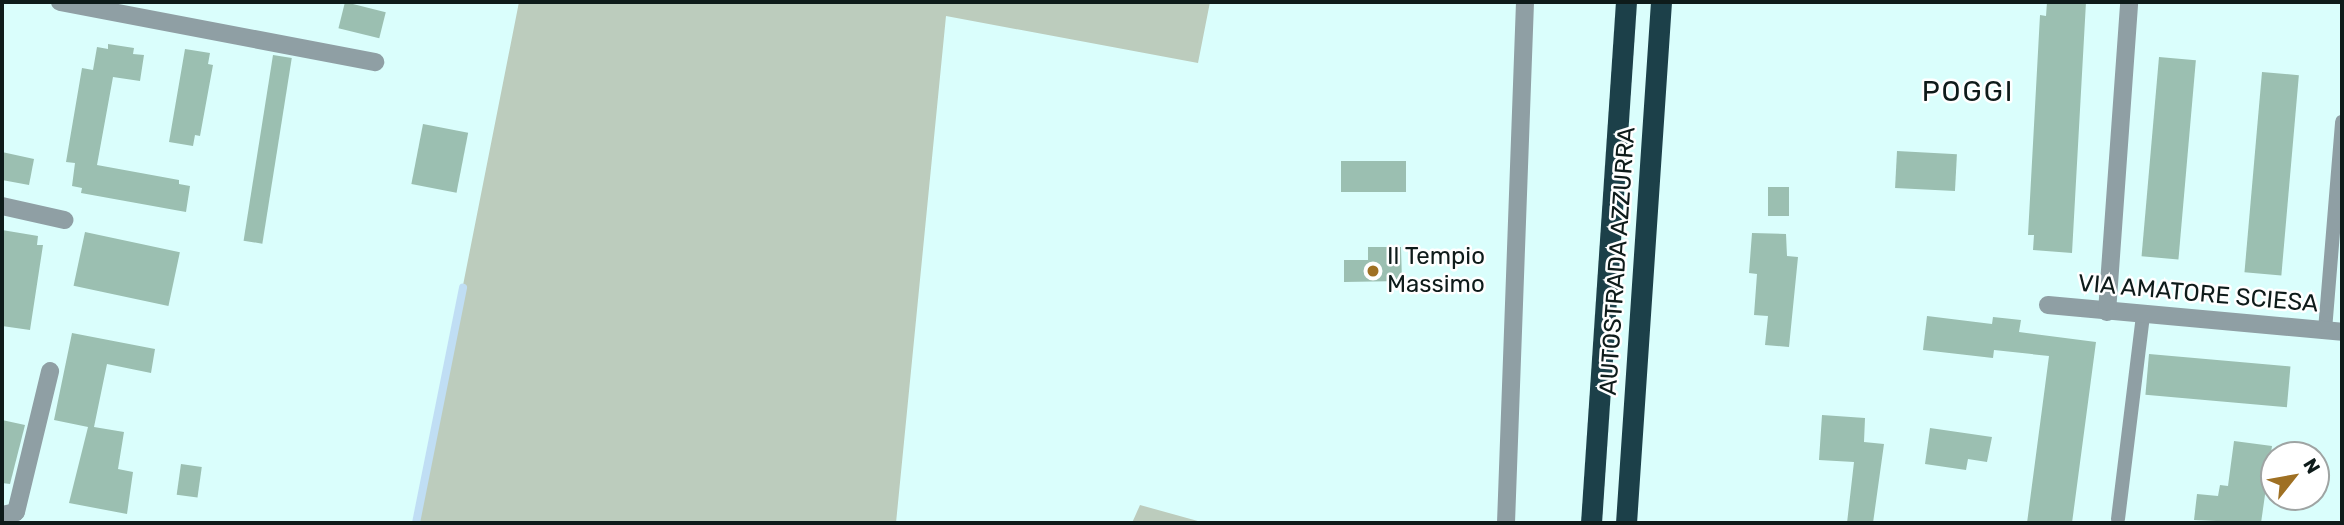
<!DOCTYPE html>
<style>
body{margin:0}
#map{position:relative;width:2344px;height:525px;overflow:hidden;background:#dafefc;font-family:Rubik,sans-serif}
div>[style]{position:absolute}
.green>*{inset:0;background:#bcccbd}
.stream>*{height:8px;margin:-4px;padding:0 4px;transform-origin:4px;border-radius:4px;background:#c0def4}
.building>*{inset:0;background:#9bbfb1;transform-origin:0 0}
.service>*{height:14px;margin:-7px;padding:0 7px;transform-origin:7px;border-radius:7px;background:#8f9fa4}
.minor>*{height:18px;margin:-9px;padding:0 9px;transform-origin:9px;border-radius:9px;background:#8f9fa4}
.motorway>*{height:21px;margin:-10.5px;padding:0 10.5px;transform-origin:10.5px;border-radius:10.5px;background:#1c4049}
.dots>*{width:19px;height:19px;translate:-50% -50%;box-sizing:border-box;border:4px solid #fff;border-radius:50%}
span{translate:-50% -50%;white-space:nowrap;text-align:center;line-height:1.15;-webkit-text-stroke:5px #fff;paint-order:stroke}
.poi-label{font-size:24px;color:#0e1b1a}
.left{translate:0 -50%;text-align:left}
.street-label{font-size:24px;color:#0e1b1a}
.quarter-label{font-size:28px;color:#0e1b1a;letter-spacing:2px}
.frame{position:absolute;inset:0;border:4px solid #0e1b1a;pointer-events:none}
.north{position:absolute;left:2260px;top:441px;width:70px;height:70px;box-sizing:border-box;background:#fff;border:2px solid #9fa4a3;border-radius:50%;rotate:59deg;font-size:19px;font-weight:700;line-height:28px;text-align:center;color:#0e1b1a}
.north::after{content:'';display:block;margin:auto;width:24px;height:32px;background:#9f7023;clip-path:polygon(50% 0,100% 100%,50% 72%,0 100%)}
</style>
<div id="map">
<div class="green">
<i style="clip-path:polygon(519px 2px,1210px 2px,1198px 63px,946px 16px,896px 523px,416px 523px)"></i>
<i style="clip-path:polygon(1140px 505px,1205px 523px,1132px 523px)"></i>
</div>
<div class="stream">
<i style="left:416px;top:523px;width:240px;rotate:-78.7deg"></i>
</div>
<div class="building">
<i style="left:345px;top:2px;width:42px;height:27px;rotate:14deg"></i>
<i style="clip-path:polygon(2047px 2px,2086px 2px,2072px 253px,2033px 250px,2034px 235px,2028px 235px,2040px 15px,2046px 16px)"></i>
<i style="clip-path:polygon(108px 44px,134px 48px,133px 54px,144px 55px,140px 81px,113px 77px,97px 165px,179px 180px,179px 184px,190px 186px,186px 212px,81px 193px,82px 188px,72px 186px,75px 163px,66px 162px,82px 68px,93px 70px,97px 47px,108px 49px)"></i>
<i style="clip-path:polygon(185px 49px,210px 53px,208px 64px,213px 65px,200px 136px,195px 135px,193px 146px,169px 142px)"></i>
<i style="left:273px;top:55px;width:19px;height:188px;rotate:9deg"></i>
<i style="left:2159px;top:57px;width:37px;height:200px;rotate:5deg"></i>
<i style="left:2262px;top:72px;width:37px;height:201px;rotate:5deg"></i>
<i style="left:423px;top:124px;width:46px;height:61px;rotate:11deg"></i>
<i style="left:1897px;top:151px;width:60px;height:37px;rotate:3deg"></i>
<i style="clip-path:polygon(2px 152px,34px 159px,29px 185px,2px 180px)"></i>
<i style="left:1341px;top:161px;width:65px;height:31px"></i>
<i style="left:1768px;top:187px;width:21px;height:29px"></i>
<i style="clip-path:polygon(2px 230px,38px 236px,37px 245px,43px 245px,30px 330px,2px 326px)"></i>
<i style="left:85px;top:232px;width:97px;height:55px;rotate:12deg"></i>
<i style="clip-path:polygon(1752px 233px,1786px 234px,1787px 256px,1798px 257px,1789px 347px,1765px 345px,1768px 316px,1754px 315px,1757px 274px,1749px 273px)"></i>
<i style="clip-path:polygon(1368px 247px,1401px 247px,1402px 281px,1344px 282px,1344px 260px,1368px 260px)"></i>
<i style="clip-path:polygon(1927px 316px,1992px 324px,1993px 317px,2021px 320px,2019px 332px,2096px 342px,2072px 523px,2027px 523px,2049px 356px,1994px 350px,1993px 358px,1923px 350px)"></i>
<i style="clip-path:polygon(72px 333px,155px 349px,151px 373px,107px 364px,94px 427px,124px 432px,118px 469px,133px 472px,127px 514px,69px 503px,88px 427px,54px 420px)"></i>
<i style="left:2149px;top:354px;width:142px;height:41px;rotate:5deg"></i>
<i style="clip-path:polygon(1822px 415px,1865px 418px,1864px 442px,1884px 444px,1873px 523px,1847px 523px,1854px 462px,1819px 460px)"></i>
<i style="clip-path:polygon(2px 420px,25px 425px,10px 484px,2px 483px)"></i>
<i style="clip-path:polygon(1930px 428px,1992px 437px,1987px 462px,1968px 459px,1966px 470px,1925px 464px)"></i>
<i style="clip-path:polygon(2234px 441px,2272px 446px,2261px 523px,2194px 520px,2197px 494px,2218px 496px,2220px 485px,2228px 486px)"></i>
<i style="left:181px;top:464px;width:21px;height:31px;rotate:8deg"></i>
</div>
<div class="service">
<i style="left:2325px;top:330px;width:209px;rotate:-85.3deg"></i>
<i style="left:2118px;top:519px;width:206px;rotate:-83deg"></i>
</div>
<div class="minor">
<i style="left:60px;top:2px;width:321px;rotate:10.8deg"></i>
<i style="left:2px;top:206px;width:64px;rotate:12.7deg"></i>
<i style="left:2048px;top:305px;width:295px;rotate:5.2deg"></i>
<i style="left:2107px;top:312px;width:311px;rotate:-85.9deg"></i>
<i style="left:2px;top:515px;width:14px;rotate:-12deg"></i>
<i style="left:16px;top:512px;width:145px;rotate:-76.4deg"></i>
<i style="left:1506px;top:523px;width:521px;rotate:-87.91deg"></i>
</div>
<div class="motorway">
<i style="left:1591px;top:523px;width:522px;rotate:-86.16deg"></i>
<i style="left:1626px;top:523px;width:522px;rotate:-86.16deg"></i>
</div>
<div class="dots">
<i style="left:1373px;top:271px;background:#9f7023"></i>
</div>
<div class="poi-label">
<span class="left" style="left:1387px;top:271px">Il Tempio<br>Massimo</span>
</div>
<div class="street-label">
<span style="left:1618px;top:261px;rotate:-86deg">AUTOSTRADA AZZURRA</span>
<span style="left:2198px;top:294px;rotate:5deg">VIA AMATORE SCIESA</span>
</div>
<div class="quarter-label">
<span style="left:1968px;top:92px">POGGI</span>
</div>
<div class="frame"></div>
<div class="north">N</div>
</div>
